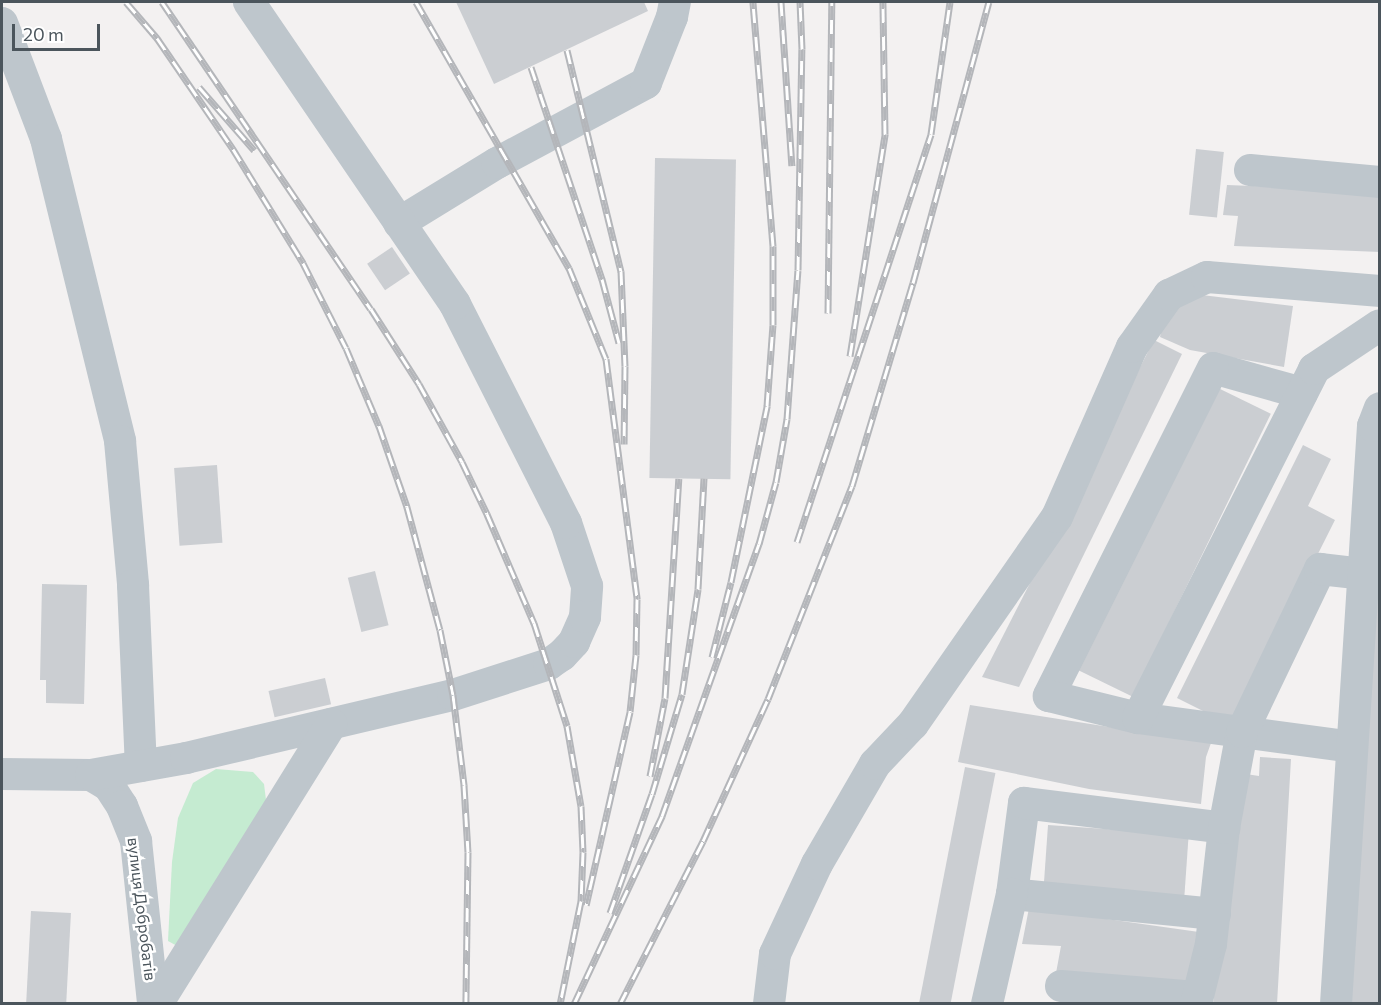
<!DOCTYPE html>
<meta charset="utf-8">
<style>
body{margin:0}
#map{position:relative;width:1381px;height:1005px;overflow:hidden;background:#f3f1f1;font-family:Commissioner,sans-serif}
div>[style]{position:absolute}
.green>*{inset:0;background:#c5ebd1}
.building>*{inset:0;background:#cbced2;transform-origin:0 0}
.minor>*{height:32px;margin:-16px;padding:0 16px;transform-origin:16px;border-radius:16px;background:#bec6cc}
.rail>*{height:7px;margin-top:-3.5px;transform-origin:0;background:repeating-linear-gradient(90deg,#fff 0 14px,#b4b6ba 0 28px);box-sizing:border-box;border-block:2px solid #b4b6ba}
span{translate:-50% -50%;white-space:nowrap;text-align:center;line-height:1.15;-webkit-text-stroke:5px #fff;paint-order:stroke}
.street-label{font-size:16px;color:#4b555c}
.frame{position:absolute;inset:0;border:3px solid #4b555c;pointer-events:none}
.scale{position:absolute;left:12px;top:24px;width:88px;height:27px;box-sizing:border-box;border:3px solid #4b555c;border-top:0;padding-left:8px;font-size:18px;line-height:21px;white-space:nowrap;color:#4b555c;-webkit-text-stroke:4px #fff;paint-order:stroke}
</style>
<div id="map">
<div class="green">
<i style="clip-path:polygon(216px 769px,253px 772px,264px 784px,266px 800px,179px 947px,168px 941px,172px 862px,178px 818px,193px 783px)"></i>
</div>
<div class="building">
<i style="clip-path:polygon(456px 2px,644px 2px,648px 11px,494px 84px)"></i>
<i style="left:1196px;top:149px;width:28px;height:66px;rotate:6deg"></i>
<i style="left:655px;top:158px;width:81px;height:320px;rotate:1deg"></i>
<i style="clip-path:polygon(1227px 185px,1380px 191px,1380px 252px,1234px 246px,1238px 216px,1223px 215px)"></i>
<i style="left:392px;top:247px;width:32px;height:30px;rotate:56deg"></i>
<i style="clip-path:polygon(1177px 292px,1293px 306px,1284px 367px,1190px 350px,1160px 337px,1164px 319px)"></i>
<i style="clip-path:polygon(1154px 340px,1182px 354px,1019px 687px,982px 677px)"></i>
<i style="left:1216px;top:387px;width:61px;height:315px;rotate:26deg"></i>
<i style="clip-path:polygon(1303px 445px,1331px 459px,1308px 506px,1335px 520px,1236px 717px,1205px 712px,1177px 698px)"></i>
<i style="left:217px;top:465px;width:78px;height:43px;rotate:86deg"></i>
<i style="clip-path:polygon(1380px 513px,1380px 1004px,1350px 1004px)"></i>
<i style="left:375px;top:571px;width:56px;height:28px;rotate:76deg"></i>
<i style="clip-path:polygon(42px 584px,87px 585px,84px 704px,46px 703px,46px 680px,40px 680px)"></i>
<i style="left:325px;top:678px;width:27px;height:58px;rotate:77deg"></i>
<i style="clip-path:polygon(970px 705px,1211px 743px,1206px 757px,1201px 804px,1089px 789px,958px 762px)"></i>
<i style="clip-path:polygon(1260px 757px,1291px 759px,1277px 1004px,1213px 1004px,1239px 773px,1259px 776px)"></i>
<i style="left:965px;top:767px;width:31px;height:241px;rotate:11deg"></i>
<i style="left:1048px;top:825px;width:141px;height:62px;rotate:4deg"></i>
<i style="clip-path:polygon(1029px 908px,1199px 932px,1187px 989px,1056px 973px,1061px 946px,1022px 944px)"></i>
<i style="left:31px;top:911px;width:40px;height:93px;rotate:3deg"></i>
</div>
<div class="minor">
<i style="left:2px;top:23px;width:124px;rotate:69.2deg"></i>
<i style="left:46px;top:139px;width:311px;rotate:76.2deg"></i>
<i style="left:120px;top:441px;width:145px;rotate:84.8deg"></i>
<i style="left:133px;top:585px;width:181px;rotate:87.5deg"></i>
<i style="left:1250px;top:170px;width:131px;rotate:5.3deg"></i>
<i style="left:399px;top:223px;width:115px;rotate:-31.5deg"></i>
<i style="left:497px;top:163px;width:169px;rotate:-28.2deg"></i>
<i style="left:646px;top:83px;width:71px;rotate:-68.5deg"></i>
<i style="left:672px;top:17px;width:15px;rotate:-79deg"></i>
<i style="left:1302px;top:393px;width:92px;rotate:-164.3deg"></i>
<i style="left:1213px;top:368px;width:367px;rotate:116.6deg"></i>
<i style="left:1049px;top:696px;width:92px;rotate:13.9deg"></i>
<i style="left:1138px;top:718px;width:216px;rotate:7.7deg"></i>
<i style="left:1138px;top:718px;width:391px;rotate:-63.2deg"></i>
<i style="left:1314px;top:369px;width:79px;rotate:-33.7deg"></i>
<i style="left:2px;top:774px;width:89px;rotate:0.6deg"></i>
<i style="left:91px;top:775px;width:21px;rotate:31deg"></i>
<i style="left:109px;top:786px;width:24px;rotate:57deg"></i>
<i style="left:122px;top:806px;width:38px;rotate:68deg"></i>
<i style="left:136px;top:841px;width:164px;rotate:84deg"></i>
<i style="left:91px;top:775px;width:97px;rotate:-10.1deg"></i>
<i style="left:186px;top:758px;width:274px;rotate:-13.3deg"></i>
<i style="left:453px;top:695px;width:101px;rotate:-17.9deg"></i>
<i style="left:549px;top:664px;width:16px;rotate:-35deg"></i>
<i style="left:562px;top:655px;width:18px;rotate:-47deg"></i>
<i style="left:574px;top:642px;width:27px;rotate:-66deg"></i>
<i style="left:585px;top:617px;width:31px;rotate:-86deg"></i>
<i style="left:587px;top:586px;width:66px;rotate:-108.4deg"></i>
<i style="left:566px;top:523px;width:246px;rotate:-116.9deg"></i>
<i style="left:455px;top:304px;width:366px;rotate:-124.3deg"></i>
<i style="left:1215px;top:914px;width:204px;rotate:-174.4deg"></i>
<i style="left:1012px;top:894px;width:92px;rotate:-82.5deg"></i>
<i style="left:1024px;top:803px;width:202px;rotate:7.1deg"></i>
<i style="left:1061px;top:986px;width:136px;rotate:4.6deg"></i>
<i style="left:157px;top:1004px;width:330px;rotate:-58.1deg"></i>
<i style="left:769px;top:1004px;width:50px;rotate:-83.2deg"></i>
<i style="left:775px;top:954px;width:99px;rotate:-65deg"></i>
<i style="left:817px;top:864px;width:116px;rotate:-59.9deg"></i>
<i style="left:875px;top:764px;width:55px;rotate:-46.5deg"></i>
<i style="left:913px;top:724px;width:252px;rotate:-55.2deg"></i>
<i style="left:1057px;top:517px;width:186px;rotate:-66.2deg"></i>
<i style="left:1132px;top:347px;width:64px;rotate:-54.6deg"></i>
<i style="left:1169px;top:295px;width:42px;rotate:-25.3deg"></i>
<i style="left:1207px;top:277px;width:174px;rotate:4.6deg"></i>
<i style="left:987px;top:1004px;width:113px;rotate:-77.2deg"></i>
<i style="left:1196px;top:1004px;width:62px;rotate:-76deg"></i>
<i style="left:1211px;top:944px;width:117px;rotate:-83.6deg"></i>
<i style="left:1224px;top:828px;width:98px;rotate:-79.4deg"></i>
<i style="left:1242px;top:732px;width:181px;rotate:-64.4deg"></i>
<i style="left:1320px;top:569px;width:43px;rotate:6.6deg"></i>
<i style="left:1336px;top:1004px;width:579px;rotate:-86.34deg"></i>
<i style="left:1373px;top:426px;width:19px;rotate:-69deg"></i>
</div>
<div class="rail">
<i style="left:126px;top:2px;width:48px;rotate:49.3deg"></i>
<i style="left:157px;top:38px;width:135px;rotate:55.6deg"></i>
<i style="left:233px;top:149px;width:134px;rotate:58.4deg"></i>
<i style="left:303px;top:263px;width:95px;rotate:63.2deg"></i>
<i style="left:346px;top:348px;width:85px;rotate:67.1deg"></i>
<i style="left:379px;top:426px;width:86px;rotate:70.9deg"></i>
<i style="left:407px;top:507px;width:127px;rotate:75deg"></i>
<i style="left:440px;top:630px;width:66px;rotate:78.7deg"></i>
<i style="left:453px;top:695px;width:91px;rotate:83deg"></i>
<i style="left:464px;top:785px;width:67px;rotate:86.6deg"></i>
<i style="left:468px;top:852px;width:152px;rotate:90.8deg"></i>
<i style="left:162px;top:2px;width:371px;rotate:55.8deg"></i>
<i style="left:371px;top:309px;width:89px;rotate:57.4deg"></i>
<i style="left:419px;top:384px;width:89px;rotate:61.1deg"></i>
<i style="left:462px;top:462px;width:58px;rotate:64.3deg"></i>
<i style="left:487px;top:514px;width:119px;rotate:66.7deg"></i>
<i style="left:534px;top:623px;width:108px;rotate:72.2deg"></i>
<i style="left:567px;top:726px;width:81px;rotate:80.1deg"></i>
<i style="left:581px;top:806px;width:46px;rotate:87.5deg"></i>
<i style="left:583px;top:852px;width:49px;rotate:92.3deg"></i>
<i style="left:581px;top:901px;width:105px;rotate:101.5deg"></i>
<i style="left:416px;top:2px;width:307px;rotate:60.1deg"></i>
<i style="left:569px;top:268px;width:98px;rotate:67.9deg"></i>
<i style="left:606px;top:359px;width:242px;rotate:82.6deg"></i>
<i style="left:637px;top:599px;width:56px;rotate:91deg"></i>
<i style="left:636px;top:655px;width:57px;rotate:96deg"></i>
<i style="left:630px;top:712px;width:198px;rotate:102.8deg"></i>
<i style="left:781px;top:2px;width:164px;rotate:86.2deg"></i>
<i style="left:567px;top:50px;width:228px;rotate:76.3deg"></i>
<i style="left:621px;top:271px;width:95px;rotate:87.6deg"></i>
<i style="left:625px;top:366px;width:78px;rotate:90.7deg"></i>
<i style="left:531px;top:67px;width:224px;rotate:71.5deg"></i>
<i style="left:602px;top:279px;width:66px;rotate:75.1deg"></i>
<i style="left:199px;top:87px;width:84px;rotate:48.9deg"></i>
<i style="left:828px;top:313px;width:311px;rotate:-89.3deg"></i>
<i style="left:850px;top:356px;width:225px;rotate:-81deg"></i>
<i style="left:885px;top:134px;width:132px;rotate:-90.9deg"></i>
<i style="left:797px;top:542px;width:429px;rotate:-71.8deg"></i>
<i style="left:931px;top:134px;width:133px;rotate:-81.8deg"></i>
<i style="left:712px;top:657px;width:77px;rotate:-75.8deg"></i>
<i style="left:731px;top:582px;width:180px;rotate:-78.4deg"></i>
<i style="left:767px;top:406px;width:81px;rotate:-85.8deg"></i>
<i style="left:773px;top:325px;width:79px;rotate:-90deg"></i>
<i style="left:773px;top:246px;width:245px;rotate:-94.7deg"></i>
<i style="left:650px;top:776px;width:79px;rotate:-79.1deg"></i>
<i style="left:665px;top:698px;width:220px;rotate:-86.4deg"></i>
<i style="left:610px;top:913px;width:126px;rotate:-70.6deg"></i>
<i style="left:652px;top:794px;width:104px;rotate:-73.3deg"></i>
<i style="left:682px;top:694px;width:106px;rotate:-81.3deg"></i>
<i style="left:698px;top:589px;width:111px;rotate:-86.9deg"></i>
<i style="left:574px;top:1004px;width:208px;rotate:-64.9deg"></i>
<i style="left:662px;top:816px;width:289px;rotate:-70.4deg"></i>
<i style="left:759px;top:544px;width:64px;rotate:-74.7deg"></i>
<i style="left:776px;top:482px;width:64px;rotate:-80.1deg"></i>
<i style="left:787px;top:419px;width:149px;rotate:-85.8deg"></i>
<i style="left:798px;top:270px;width:221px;rotate:-89deg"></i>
<i style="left:802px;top:49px;width:47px;rotate:-92.4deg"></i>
<i style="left:620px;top:1004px;width:183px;rotate:-63deg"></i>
<i style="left:703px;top:841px;width:156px;rotate:-65.4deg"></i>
<i style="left:768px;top:699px;width:229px;rotate:-68.5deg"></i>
<i style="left:852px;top:486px;width:212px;rotate:-73.3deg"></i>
<i style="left:913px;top:283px;width:291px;rotate:-74.9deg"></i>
</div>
<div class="street-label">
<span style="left:142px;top:909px;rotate:83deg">вулиця Добробатів</span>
</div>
<div class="frame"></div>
<div class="scale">20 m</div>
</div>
